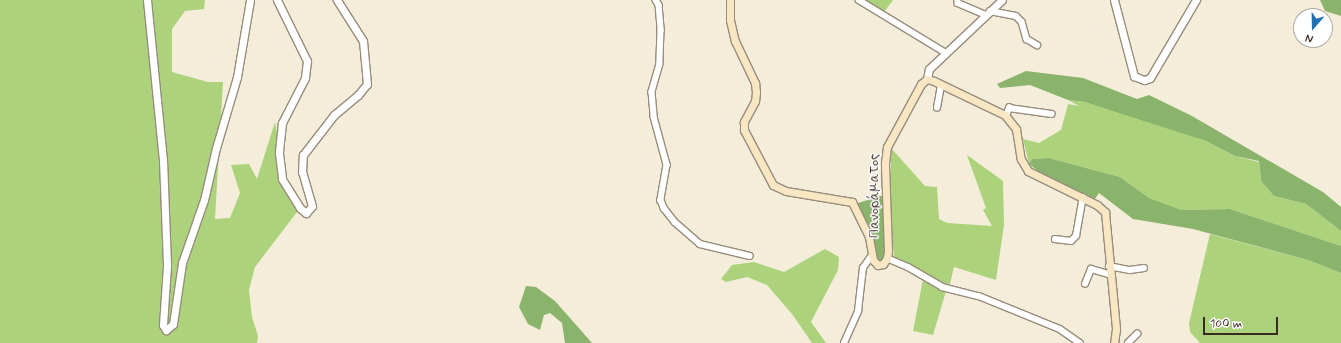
<!DOCTYPE html>
<meta charset="utf-8">
<style>
body{margin:0}
#map{position:relative;width:1341px;height:343px;overflow:hidden;background:#f4edda;font-family:Mynerve,sans-serif}
div>[style]{position:absolute}
.green>*{inset:0;background:#add27c}
.forest>*{inset:0;background:#8ab46c}
.roads{filter:drop-shadow(1px 0 #988c7c) drop-shadow(-1px 0 #988c7c) drop-shadow(0 1px #988c7c) drop-shadow(0 -1px #988c7c)}
.minor>*{height:5.5px;margin:-2.75px;padding:0 2.75px;transform-origin:2.75px;border-radius:2.75px;background:#fff}
.tertiary>*{height:7px;margin:-3.5px;padding:0 3.5px;transform-origin:3.5px;border-radius:3.5px;background:#fff}
.secondary>*{height:7px;margin:-3.5px;padding:0 3.5px;transform-origin:3.5px;border-radius:3.5px;background:#f9e7c3}
span{translate:-50% -50%;white-space:nowrap;text-align:center;line-height:1.15;-webkit-text-stroke:3px #fff;paint-order:stroke}
.street-label{font-size:14px;color:#3b2a1e}
.north{position:absolute;left:1293px;top:8px;width:40px;height:40px;box-sizing:border-box;background:#fff;border:1px solid #b1aaa5;border-radius:50%;rotate:200deg;font-size:11px;font-weight:700;line-height:16px;text-align:center;color:#3b2a1e}
.north::after{content:'';display:block;margin:auto;width:14px;height:18px;background:#1f6fb2;clip-path:polygon(50% 0,100% 100%,50% 72%,0 100%)}
.scale{position:absolute;left:1203px;top:317px;width:75px;height:18px;box-sizing:border-box;border:2px solid #3b2a1e;border-top:0;padding-left:5px;font-size:12px;line-height:14px;white-space:nowrap;color:#3b2a1e;-webkit-text-stroke:3px #fff;paint-order:stroke}
</style>
<div id="map">
<div class="green">
<i style="clip-path:polygon(0 0,205px 0,204px 9px,185px 11px,172px 29px,172px 72px,208px 82px,223px 82px,215px 219px,230px 218px,240px 193px,231px 165px,249px 164px,257px 179px,275px 122px,284px 172px,297px 212px,255px 267px,249px 290px,252px 317px,258px 336px,257px 343px,0 343px)"></i>
<i style="clip-path:polygon(865px 0,893px 0,884px 12px)"></i>
<i style="clip-path:polygon(1068px 100px,1085px 102px,1136px 117px,1206px 141px,1235px 156px,1259px 162px,1261px 181px,1274px 196px,1306px 204px,1341px 231px,1341px 246px,1230px 209px,1182px 210px,1149px 198px,1120px 177px,1049px 158px,1032px 159px,1029px 164px,1023px 139px,1039px 143px,1061px 130px,1068px 104px,1079px 106px)"></i>
<i style="clip-path:polygon(891px 148px,925px 186px,937px 187px,939px 219px,947px 223px,992px 226px,983px 210px,986px 208px,967px 155px,1003px 181px,1004px 225px,996px 280px,954px 267px,949px 288px,894px 257px,890px 216px)"></i>
<i style="clip-path:polygon(1210px 234px,1308px 260px,1341px 273px,1341px 343px,1200px 343px,1190px 332px,1189px 323px)"></i>
<i style="clip-path:polygon(825px 249px,839px 257px,838px 270px,811px 322px,826px 343px,812px 343px,792px 314px,767px 285px,747px 277px,726px 282px,721px 279px,732px 265px,754px 262px,784px 272px)"></i>
<i style="clip-path:polygon(923px 279px,946px 291px,933px 335px,913px 331px)"></i>
</div>
<div class="forest">
<i style="clip-path:polygon(1320px 0,1341px 0,1341px 16px,1325px 11px)"></i>
<i style="clip-path:polygon(1026px 71px,1083px 78px,1137px 99px,1149px 95px,1192px 116px,1323px 192px,1341px 207px,1341px 231px,1306px 204px,1274px 196px,1261px 181px,1259px 161px,1235px 156px,1206px 141px,1085px 102px,1068px 100px,1030px 85px,1000px 88px,997px 84px)"></i>
<i style="clip-path:polygon(1049px 158px,1120px 177px,1149px 198px,1182px 210px,1230px 209px,1341px 246px,1341px 273px,1308px 260px,1193px 229px,1133px 219px,1099px 193px,1095px 199px,1039px 172px,1029px 164px,1032px 159px)"></i>
<i style="clip-path:polygon(884px 195px,885px 261px,877px 262px,858px 203px)"></i>
<i style="clip-path:polygon(526px 286px,536px 287px,555px 301px,592px 343px,565px 343px,562px 323px,550px 313px,544px 315px,540px 330px,528px 324px,519px 307px)"></i>
</div>
<div class="roads">
<div class="minor">
<i style="left:656px;top:0;width:6px;rotate:59deg"></i>
<i style="left:659px;top:5px;width:25px;rotate:85deg"></i>
<i style="left:661px;top:30px;width:34px;rotate:92deg"></i>
<i style="left:660px;top:64px;width:29px;rotate:106deg"></i>
<i style="left:652px;top:92px;width:25px;rotate:85deg"></i>
<i style="left:654px;top:117px;width:50px;rotate:74.8deg"></i>
<i style="left:667px;top:165px;width:36px;rotate:100deg"></i>
<i style="left:661px;top:200px;width:9px;rotate:69deg"></i>
<i style="left:664px;top:208px;width:18px;rotate:52deg"></i>
<i style="left:675px;top:222px;width:33px;rotate:41deg"></i>
<i style="left:700px;top:244px;width:51px;rotate:13.5deg"></i>
<i style="left:859px;top:0;width:102px;rotate:31.3deg"></i>
<i style="left:958px;top:0;width:3px;rotate:90deg"></i>
<i style="left:958px;top:3px;width:30px;rotate:23deg"></i>
<i style="left:990px;top:11px;width:26px;rotate:11deg"></i>
<i style="left:1016px;top:16px;width:8px;rotate:45deg"></i>
<i style="left:1022px;top:22px;width:18px;rotate:74deg"></i>
<i style="left:1027px;top:39px;width:12px;rotate:31deg"></i>
<i style="left:937px;top:108px;width:23px;rotate:-80deg"></i>
<i style="left:1006px;top:116px;width:9px;rotate:-69deg"></i>
<i style="left:1009px;top:108px;width:43px;rotate:7.9deg"></i>
<i style="left:1055px;top:239px;width:16px;rotate:7deg"></i>
<i style="left:1071px;top:241px;width:7px;rotate:-45deg"></i>
<i style="left:1076px;top:236px;width:39px;rotate:-80deg"></i>
<i style="left:887px;top:258px;width:23px;rotate:23deg"></i>
<i style="left:908px;top:267px;width:39px;rotate:30deg"></i>
<i style="left:942px;top:287px;width:38px;rotate:14deg"></i>
<i style="left:979px;top:296px;width:87px;rotate:22.2deg"></i>
<i style="left:1060px;top:329px;width:24px;rotate:35deg"></i>
<i style="left:1109px;top:266px;width:21px;rotate:11deg"></i>
<i style="left:1130px;top:270px;width:14px;rotate:-8deg"></i>
<i style="left:1085px;top:284px;width:16px;rotate:-68deg"></i>
<i style="left:1091px;top:269px;width:19px;rotate:16deg"></i>
<i style="left:844px;top:343px;width:35px;rotate:-66deg"></i>
<i style="left:858px;top:311px;width:43px;rotate:-83.4deg"></i>
<i style="left:863px;top:268px;width:16px;rotate:-55deg"></i>
<i style="left:1128px;top:343px;width:13px;rotate:-45deg"></i>
</div>
<div class="tertiary">
<i style="left:147px;top:0;width:161px;rotate:84.3deg"></i>
<i style="left:163px;top:160px;width:106px;rotate:87.8deg"></i>
<i style="left:167px;top:266px;width:59px;rotate:93.9deg"></i>
<i style="left:163px;top:325px;width:6px;rotate:59deg"></i>
<i style="left:166px;top:330px;width:9px;rotate:-41deg"></i>
<i style="left:173px;top:324px;width:62px;rotate:-81.6deg"></i>
<i style="left:182px;top:263px;width:67px;rotate:-70.8deg"></i>
<i style="left:204px;top:200px;width:53px;rotate:-77deg"></i>
<i style="left:216px;top:148px;width:74px;rotate:-73.5deg"></i>
<i style="left:237px;top:77px;width:78px;rotate:-80.4deg"></i>
<i style="left:277px;top:0;width:68px;rotate:63.8deg"></i>
<i style="left:307px;top:61px;width:17px;rotate:97deg"></i>
<i style="left:305px;top:78px;width:51px;rotate:117.1deg"></i>
<i style="left:282px;top:123px;width:30px;rotate:96deg"></i>
<i style="left:279px;top:153px;width:26px;rotate:83deg"></i>
<i style="left:282px;top:179px;width:34px;rotate:58deg"></i>
<i style="left:300px;top:208px;width:8px;rotate:40deg"></i>
<i style="left:306px;top:213px;width:9px;rotate:-49deg"></i>
<i style="left:312px;top:206px;width:35px;rotate:-106deg"></i>
<i style="left:302px;top:172px;width:17px;rotate:-87deg"></i>
<i style="left:303px;top:155px;width:51px;rotate:-52.2deg"></i>
<i style="left:334px;top:115px;width:31px;rotate:-40deg"></i>
<i style="left:358px;top:95px;width:14px;rotate:-51deg"></i>
<i style="left:367px;top:84px;width:43px;rotate:-95.3deg"></i>
<i style="left:363px;top:41px;width:49px;rotate:-122.4deg"></i>
<i style="left:1114px;top:0;width:79px;rotate:75.3deg"></i>
<i style="left:1134px;top:76px;width:11px;rotate:22deg"></i>
<i style="left:1144px;top:80px;width:6px;rotate:-18deg"></i>
<i style="left:1150px;top:78px;width:91px;rotate:-59.5deg"></i>
<i style="left:927px;top:79px;width:10px;rotate:-79deg"></i>
<i style="left:929px;top:69px;width:100px;rotate:-43.4deg"></i>
</div>
<div class="secondary">
<i style="left:730px;top:0;width:20px;rotate:90deg"></i>
<i style="left:730px;top:20px;width:22px;rotate:77deg"></i>
<i style="left:735px;top:41px;width:47px;rotate:64.5deg"></i>
<i style="left:755px;top:83px;width:9px;rotate:84deg"></i>
<i style="left:756px;top:92px;width:9px;rotate:96deg"></i>
<i style="left:755px;top:101px;width:24px;rotate:118deg"></i>
<i style="left:744px;top:122px;width:8px;rotate:90deg"></i>
<i style="left:744px;top:130px;width:62px;rotate:62.2deg"></i>
<i style="left:773px;top:185px;width:14px;rotate:25deg"></i>
<i style="left:786px;top:191px;width:67px;rotate:9.5deg"></i>
<i style="left:852px;top:202px;width:39px;rotate:64deg"></i>
<i style="left:869px;top:237px;width:23px;rotate:80deg"></i>
<i style="left:873px;top:260px;width:7px;rotate:45deg"></i>
<i style="left:878px;top:265px;width:5px;rotate:-11deg"></i>
<i style="left:883px;top:264px;width:7px;rotate:-56deg"></i>
<i style="left:887px;top:258px;width:7px;rotate:-82deg"></i>
<i style="left:888px;top:251px;width:88px;rotate:-92deg"></i>
<i style="left:885px;top:163px;width:16px;rotate:-83deg"></i>
<i style="left:887px;top:147px;width:72px;rotate:-61.6deg"></i>
<i style="left:921px;top:84px;width:8px;rotate:-40deg"></i>
<i style="left:927px;top:79px;width:7px;rotate:16deg"></i>
<i style="left:934px;top:81px;width:79px;rotate:25.6deg"></i>
<i style="left:1005px;top:115px;width:18px;rotate:52deg"></i>
<i style="left:1016px;top:129px;width:30px;rotate:81deg"></i>
<i style="left:1021px;top:159px;width:14px;rotate:60deg"></i>
<i style="left:1028px;top:171px;width:77px;rotate:26.2deg"></i>
<i style="left:1097px;top:205px;width:11px;rotate:41deg"></i>
<i style="left:1105px;top:212px;width:118px;rotate:84.6deg"></i>
<i style="left:1116px;top:329px;width:14px;rotate:98deg"></i>
</div>
</div>
<div class="street-label">
<span style="left:874px;top:196px;rotate:-90deg">Πανοράματος</span>
</div>
<div class="north">N</div>
<div class="scale">100 m</div>
</div>
